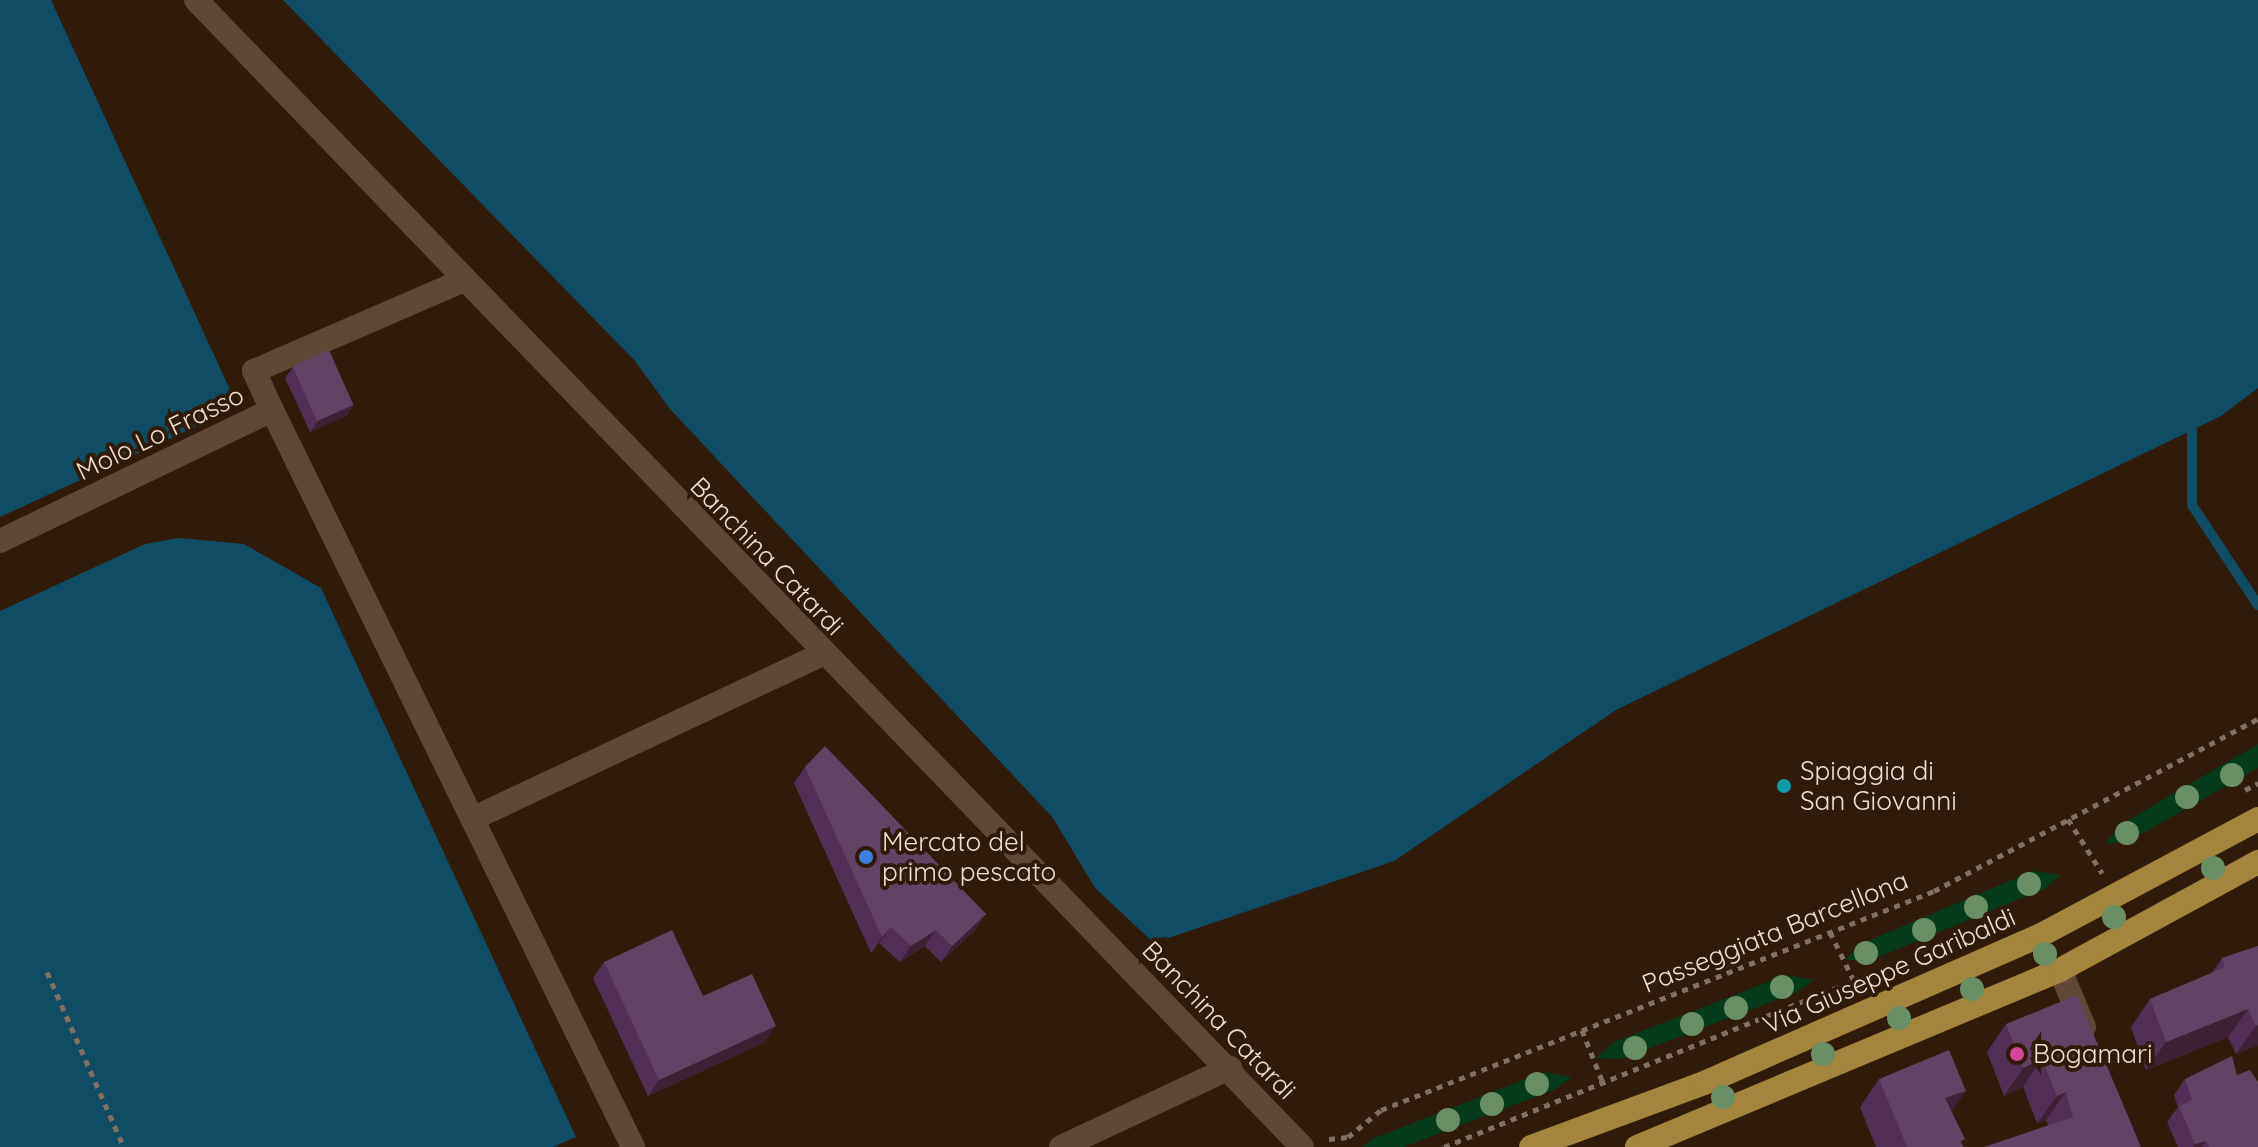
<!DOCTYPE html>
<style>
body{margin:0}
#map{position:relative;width:2258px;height:1147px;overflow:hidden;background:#301a0a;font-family:Quicksand,sans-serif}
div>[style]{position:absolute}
.green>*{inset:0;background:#053b1b}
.water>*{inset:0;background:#104d65}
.stream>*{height:10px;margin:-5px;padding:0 5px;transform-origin:5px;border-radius:5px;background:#104d65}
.path>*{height:5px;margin-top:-2.5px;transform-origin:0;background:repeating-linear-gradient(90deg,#837062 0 6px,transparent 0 12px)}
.minor>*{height:24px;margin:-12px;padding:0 12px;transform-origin:12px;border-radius:12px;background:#604736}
.major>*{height:24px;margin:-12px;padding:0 12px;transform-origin:12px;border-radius:12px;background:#a3853d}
.trees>*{width:24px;height:24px;margin:-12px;border-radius:50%;background:#6a8f65}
.wall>*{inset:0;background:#532f58}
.shaded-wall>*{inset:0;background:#3e1f33}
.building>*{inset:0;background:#634266;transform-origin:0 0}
.dots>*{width:22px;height:22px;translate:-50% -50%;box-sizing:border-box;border:4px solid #301a0a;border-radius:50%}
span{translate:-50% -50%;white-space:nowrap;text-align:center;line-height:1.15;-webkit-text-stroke:8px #301a0a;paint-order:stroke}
.street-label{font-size:26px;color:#eedfd4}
.poi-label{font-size:26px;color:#eedfd4}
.left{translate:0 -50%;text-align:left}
</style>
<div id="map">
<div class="green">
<i style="clip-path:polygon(2258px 744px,2258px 768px,2129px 841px,2105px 844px,2120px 825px)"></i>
<i style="clip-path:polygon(2033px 871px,2061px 875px,2044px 889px,1871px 960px,1845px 960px,1863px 943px)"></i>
<i style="clip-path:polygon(1786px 975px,1814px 980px,1797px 992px,1621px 1059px,1596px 1058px,1614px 1042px)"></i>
<i style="clip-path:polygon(1544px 1072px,1572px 1077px,1554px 1090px,1403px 1147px,1363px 1147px,1372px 1139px)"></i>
</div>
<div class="water">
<i style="clip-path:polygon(0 0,51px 0,231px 392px,204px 423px,0 517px)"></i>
<i style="clip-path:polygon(283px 0,2258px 0,2258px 388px,2221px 416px,1616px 710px,1394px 861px,1154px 943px,1095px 888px,1053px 818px,670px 409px,635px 361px)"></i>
<i style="clip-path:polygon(179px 538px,244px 544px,321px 588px,576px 1137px,553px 1147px,0 1147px,0 611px,145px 544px)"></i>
</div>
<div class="stream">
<i style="left:2192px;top:431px;width:74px;rotate:90deg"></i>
<i style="left:2192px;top:505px;width:120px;rotate:56.6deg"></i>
</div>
<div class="path">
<i style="left:2245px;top:790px;width:15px;rotate:-28deg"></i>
<i style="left:2068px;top:819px;width:64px;rotate:57.8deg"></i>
<i style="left:1830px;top:932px;width:55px;rotate:63.9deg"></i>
<i style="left:47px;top:972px;width:191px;rotate:66.3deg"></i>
<i style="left:1582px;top:1030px;width:57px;rotate:68.4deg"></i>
<i style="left:1329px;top:1139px;width:19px;rotate:-6deg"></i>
<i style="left:1348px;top:1137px;width:43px;rotate:-39.3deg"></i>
<i style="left:1381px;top:1110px;width:595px;rotate:-21.6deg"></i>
<i style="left:1934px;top:891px;width:367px;rotate:-28deg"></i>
<i style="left:1444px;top:1147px;width:461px;rotate:-22.1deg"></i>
</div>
<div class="minor">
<i style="left:196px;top:0;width:1593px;rotate:46.04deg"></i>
<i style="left:272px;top:410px;width:821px;rotate:63.9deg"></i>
<i style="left:0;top:541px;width:302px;rotate:-25.7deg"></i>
<i style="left:272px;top:410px;width:43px;rotate:-114.8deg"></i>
<i style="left:254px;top:371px;width:229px;rotate:-23.4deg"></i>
<i style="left:472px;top:819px;width:387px;rotate:-25.2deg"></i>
<i style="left:2060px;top:970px;width:62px;rotate:67.2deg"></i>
<i style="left:1061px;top:1147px;width:187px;rotate:-25.1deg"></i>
</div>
<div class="major">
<i style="left:1531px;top:1147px;width:184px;rotate:-20.3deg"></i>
<i style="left:1704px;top:1083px;width:368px;rotate:-23.7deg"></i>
<i style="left:2041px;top:935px;width:246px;rotate:-28.1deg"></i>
<i style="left:1637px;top:1147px;width:459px;rotate:-22.7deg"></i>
<i style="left:2060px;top:970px;width:226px;rotate:-28.6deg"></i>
</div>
<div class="trees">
<i style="left:2232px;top:775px"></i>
<i style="left:2187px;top:797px"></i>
<i style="left:2127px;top:833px"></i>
<i style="left:2213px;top:868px"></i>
<i style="left:2029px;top:884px"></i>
<i style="left:1976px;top:907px"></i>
<i style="left:2114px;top:917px"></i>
<i style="left:1924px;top:930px"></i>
<i style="left:1866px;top:953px"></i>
<i style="left:2045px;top:954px"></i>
<i style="left:1782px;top:987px"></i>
<i style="left:1972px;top:989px"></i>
<i style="left:1736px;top:1008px"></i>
<i style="left:1899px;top:1018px"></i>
<i style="left:1692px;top:1024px"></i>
<i style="left:1635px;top:1048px"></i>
<i style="left:1823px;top:1054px"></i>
<i style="left:1537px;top:1084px"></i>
<i style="left:1723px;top:1097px"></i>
<i style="left:1492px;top:1104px"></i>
<i style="left:1448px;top:1120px"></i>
</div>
<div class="wall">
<i style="clip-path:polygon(293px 367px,354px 405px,346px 416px,310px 432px,285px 378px)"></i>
<i style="clip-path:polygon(805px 767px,986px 914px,975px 930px,941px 962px,925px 946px,900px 962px,879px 943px,871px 953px,794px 783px)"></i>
<i style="clip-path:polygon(2258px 946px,2258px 1045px,2236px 1054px,2228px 1037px,2146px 1070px,2131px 1027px,2150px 999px,2212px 973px,2222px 958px)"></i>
<i style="clip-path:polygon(604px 962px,703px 996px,765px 1042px,648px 1096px,593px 978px)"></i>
<i style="clip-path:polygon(2006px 1024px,2141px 1147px,2048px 1125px,2046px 1120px,2037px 1123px,2023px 1087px,2004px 1096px,1987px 1052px)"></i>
<i style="clip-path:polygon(2237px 1075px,2257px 1083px,2258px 1147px,2178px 1147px,2167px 1122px,2178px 1107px,2174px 1095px,2185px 1079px)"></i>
<i style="clip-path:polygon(1879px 1079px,1952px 1112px,1962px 1144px,1964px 1147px,1876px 1147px,1860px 1107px)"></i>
</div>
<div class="shaded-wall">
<i style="clip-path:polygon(354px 405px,346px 416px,310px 432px,318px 421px)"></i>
<i style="clip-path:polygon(986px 914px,975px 930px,941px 962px,952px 946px)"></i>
<i style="clip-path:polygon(891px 927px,879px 943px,871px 953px,882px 937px)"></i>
<i style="clip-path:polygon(936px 930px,925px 946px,900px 962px,911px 946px)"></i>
<i style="clip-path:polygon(2248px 1009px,2228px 1037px,2146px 1070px,2166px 1042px)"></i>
<i style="clip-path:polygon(2258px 1025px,2258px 1045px,2236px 1054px,2256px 1026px)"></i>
<i style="clip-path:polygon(776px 1026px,765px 1042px,648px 1096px,659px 1080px)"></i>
<i style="clip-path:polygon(2042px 1059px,2023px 1087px,2004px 1096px,2023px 1068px)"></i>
<i style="clip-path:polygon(1966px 1091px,1947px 1119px,1945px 1098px)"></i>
<i style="clip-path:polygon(2066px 1092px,2046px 1120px,2037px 1123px,2057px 1096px)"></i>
<i style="clip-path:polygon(2206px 1141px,2202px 1147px,2193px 1147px,2195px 1144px)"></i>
</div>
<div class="building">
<i style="left:329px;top:350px;width:60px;height:40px;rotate:66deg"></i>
<i style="clip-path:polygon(825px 746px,986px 914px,952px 946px,936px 930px,911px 946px,891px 927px,882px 937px,805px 767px)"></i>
<i style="clip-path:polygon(672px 930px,703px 996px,752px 974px,776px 1026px,659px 1080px,604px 962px)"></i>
<i style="clip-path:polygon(2258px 946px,2258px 1025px,2256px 1026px,2248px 1009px,2166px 1042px,2150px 999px,2225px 967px,2222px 958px)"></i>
<i style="clip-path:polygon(2077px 995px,2141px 1147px,1984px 1147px,2073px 1117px,2066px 1092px,2057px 1096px,2042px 1059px,2023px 1068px,2006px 1024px)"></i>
<i style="clip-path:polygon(1949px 1050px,1966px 1091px,1945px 1098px,1965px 1139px,1960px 1142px,1964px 1147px,1907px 1147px,1879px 1079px)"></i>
<i style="clip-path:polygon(2232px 1056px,2237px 1075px,2250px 1070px,2258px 1082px,2258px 1147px,2209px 1147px,2206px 1141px,2195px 1144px,2179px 1106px,2192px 1100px,2185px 1079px)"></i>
</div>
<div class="dots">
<i style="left:1784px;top:786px;background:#0f9aa8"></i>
<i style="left:866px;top:857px;background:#3f7fe0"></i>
<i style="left:2017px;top:1054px;background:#d1479c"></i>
</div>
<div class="street-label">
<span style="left:160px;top:433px;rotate:-26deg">Molo Lo Frasso</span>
<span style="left:767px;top:556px;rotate:46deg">Banchina Catardi</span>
<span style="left:1775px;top:932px;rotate:-22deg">Passeggiata Barcellona</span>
<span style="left:1889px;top:971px;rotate:-24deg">Via Giuseppe Garibaldi</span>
<span style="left:1219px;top:1020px;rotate:46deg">Banchina Catardi</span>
</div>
<div class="poi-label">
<span class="left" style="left:1800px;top:786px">Spiaggia di<br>San Giovanni</span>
<span class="left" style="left:882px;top:857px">Mercato del<br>primo pescato</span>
<span class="left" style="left:2033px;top:1054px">Bogamari</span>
</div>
</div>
